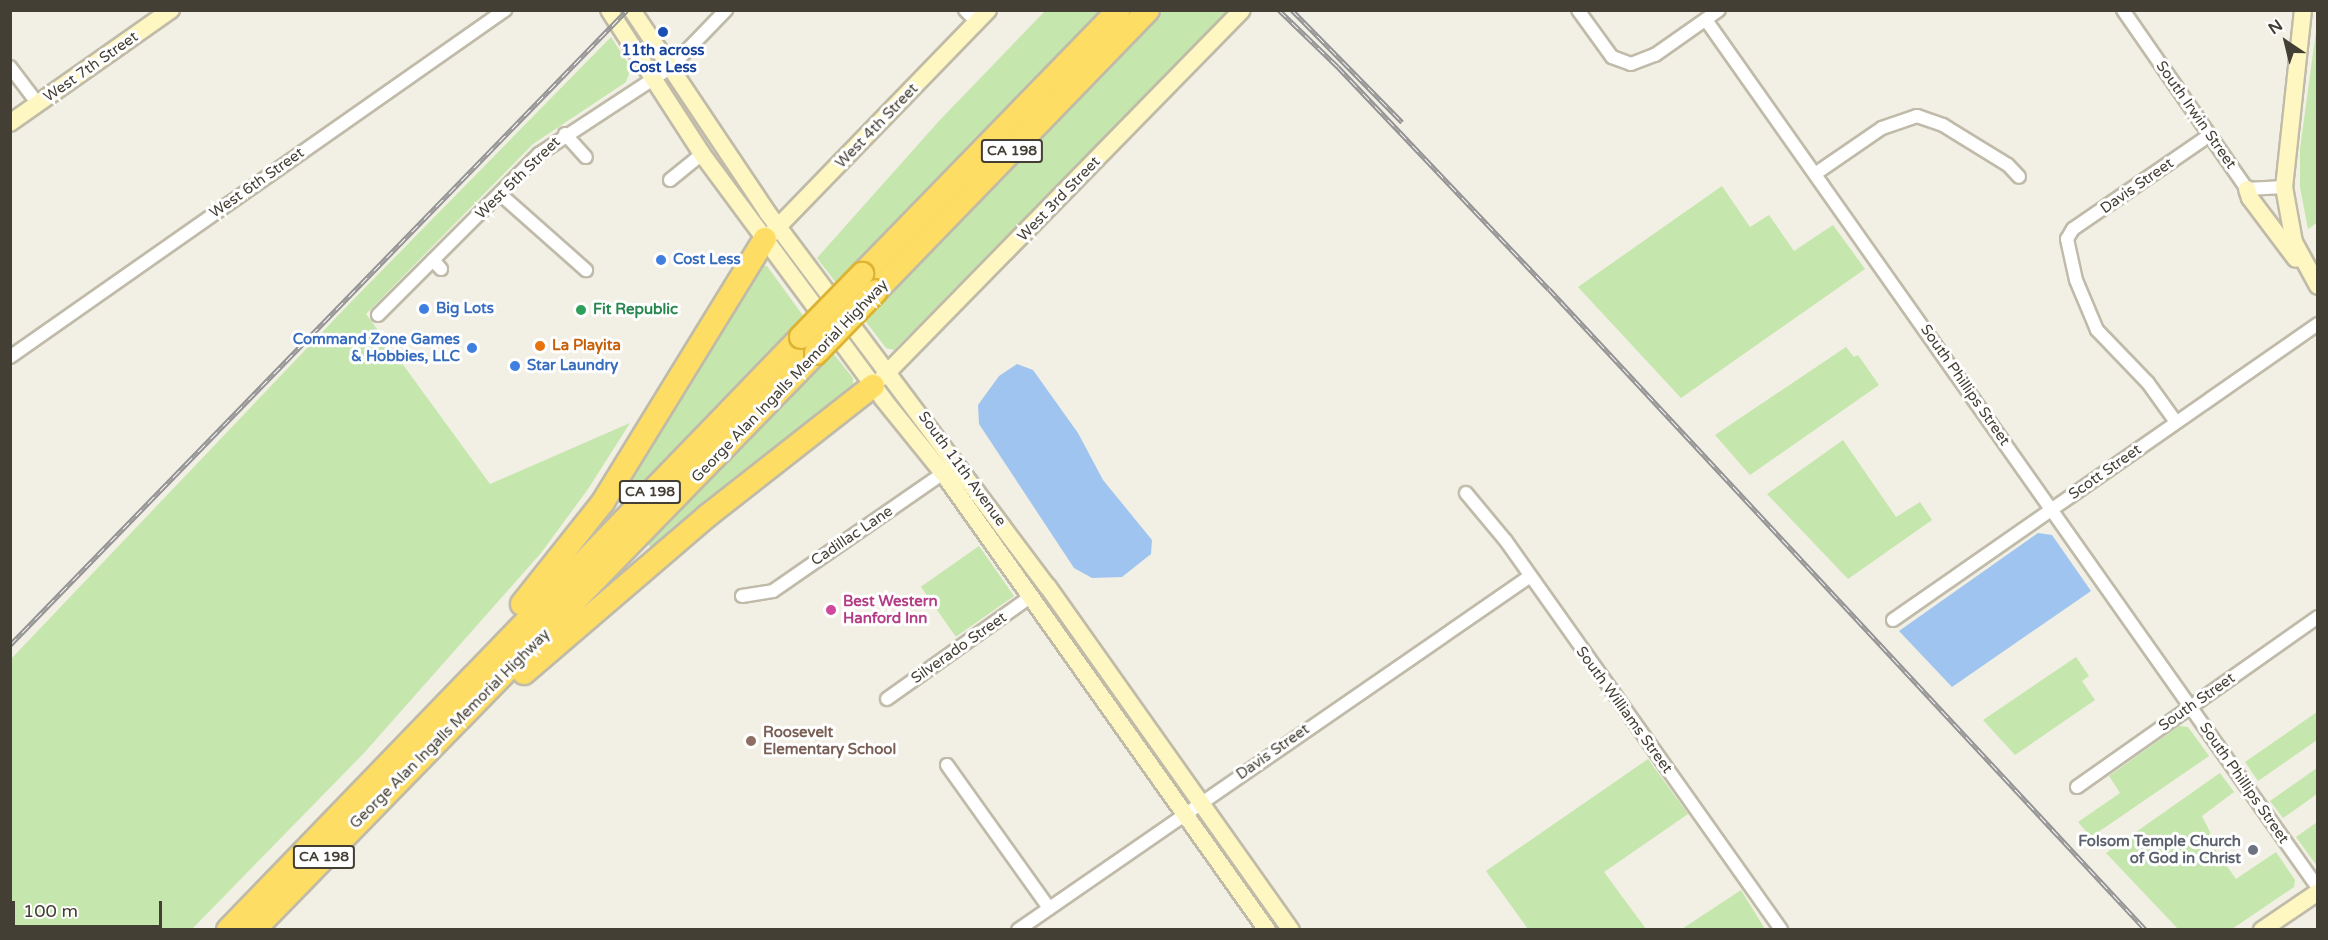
<!DOCTYPE html>
<style>
body{margin:0}
#map{position:relative;width:2328px;height:940px;overflow:hidden;background:#f2efe4;font-family:"Varela Round",sans-serif}
div>[style]{position:absolute}
.green>*{inset:0;background:#c5e6ac;transform-origin:0 0}
.water>*{inset:0;background:#9fc4ef}
.roads{filter:drop-shadow(2px 0 #c0bba9) drop-shadow(-2px 0 #c0bba9) drop-shadow(0 2px #c0bba9) drop-shadow(0 -2px #c0bba9)}
.street>*{height:12px;margin:-6px;padding:0 6px;transform-origin:6px;border-radius:6px;background:#fff}
.secondary>*{height:16px;margin:-8px;padding:0 8px;transform-origin:8px;border-radius:8px;background:#fef7c1}
.highway>*{height:22px;margin:-11px;padding:0 11px;transform-origin:11px;border-radius:11px;background:#fddd64}
.rail>*{height:5px;margin-top:-2.5px;transform-origin:0;background:repeating-linear-gradient(90deg,#fff 0 9px,#949494 0 18px);box-sizing:border-box;border-block:2px solid #949494}
.bridges{filter:drop-shadow(2px 0 #dcb334) drop-shadow(-2px 0 #dcb334) drop-shadow(0 2px #dcb334) drop-shadow(0 -2px #dcb334)}
.highway-bridge>*{height:22px;margin:-11px;padding:0 11px;transform-origin:11px;border-radius:11px;background:#fddd64}
.dots>*{width:16px;height:16px;translate:-50% -50%;box-sizing:border-box;border:3px solid #fff;border-radius:50%}
span{translate:-50% -50%;white-space:nowrap;text-align:center;line-height:1.15;-webkit-text-stroke:6px #fff;paint-order:stroke}
.shield-label span{padding:2px 4px;background:#fff;border:2px solid;border-radius:4px;-webkit-text-stroke-width:0}
.shield-label{font-size:14px;color:#443f34;font-weight:700}
.transit-label{font-size:15px;color:#164399;font-weight:700}
.street-label{font-size:15px;color:#443f34}
.shop-label{font-size:15px;color:#366cbe;font-weight:700}
.left{translate:0 -50%;text-align:left}
.right{translate:-100% -50%;text-align:right}
.leisure-label{font-size:15px;color:#27864d;font-weight:700}
.food-label{font-size:15px;color:#c56008;font-weight:700}
.hotel-label{font-size:15px;color:#b23c85;font-weight:700}
.education-label{font-size:15px;color:#785e54;font-weight:700}
.worship-label{font-size:15px;color:#5b616d;font-weight:700}
.frame{position:absolute;inset:0;border:12px solid #443f34;pointer-events:none}
.north{position:absolute;left:2256px;top:12px;width:60px;height:60px;-webkit-text-stroke:4px #fff;paint-order:stroke;rotate:325deg;font-size:16px;font-weight:700;line-height:24px;text-align:center;color:#443f34}
.north::after{content:'';display:block;margin:auto;width:21px;height:27px;background:#443f34;clip-path:polygon(50% 0,100% 100%,50% 72%,0 100%)}
.scale{position:absolute;left:12px;top:901px;width:150px;height:27px;box-sizing:border-box;border:3px solid #443f34;border-top:0;padding-left:8px;font-size:18px;line-height:21px;white-space:nowrap;color:#443f34;-webkit-text-stroke:4px #fff;paint-order:stroke}
</style>
<div id="map">
<div class="green">
<i style="clip-path:polygon(1045px 11px,1099px 11px,837px 284px,817px 258px,939px 121px)"></i>
<i style="clip-path:polygon(1163px 11px,1228px 11px,894px 350px,886px 348px,863px 318px)"></i>
<i style="clip-path:polygon(2317px 24px,2318px 222px,2308px 229px,2300px 187px,2300px 149px)"></i>
<i style="clip-path:polygon(611px 37px,631px 68px,626px 82px,533px 144px,366px 314px,490px 484px,630px 423px,588px 489px,541px 553px,364px 753px,192px 929px,11px 929px,11px 659px,350px 303px)"></i>
<i style="clip-path:polygon(1722px 186px,1750px 227px,1769px 215px,1794px 251px,1833px 225px,1865px 269px,1681px 398px,1578px 287px)"></i>
<i style="clip-path:polygon(758px 266px,767px 266px,804px 317px,626px 502px,615px 492px)"></i>
<i style="clip-path:polygon(1846px 347px,1854px 357px,1858px 355px,1879px 385px,1750px 475px,1715px 435px)"></i>
<i style="clip-path:polygon(832px 352px,853px 378px,853px 389px,656px 553px,645px 541px)"></i>
<i style="clip-path:polygon(1843px 440px,1896px 517px,1920px 502px,1932px 520px,1848px 579px,1767px 494px)"></i>
<i style="left:979px;top:546px;width:61px;height:71px;rotate:55deg"></i>
<i style="clip-path:polygon(2076px 657px,2089px 676px,2082px 681px,2095px 700px,2015px 755px,1983px 720px)"></i>
<i style="clip-path:polygon(2317px 712px,2317px 740px,2258px 781px,2245px 762px)"></i>
<i style="clip-path:polygon(2179px 726px,2188px 727px,2209px 756px,2091px 837px,2078px 822px,2120px 793px,2109px 776px)"></i>
<i style="clip-path:polygon(1648px 759px,1688px 814px,1604px 872px,1646px 929px,1528px 929px,1486px 871px)"></i>
<i style="clip-path:polygon(2317px 768px,2317px 794px,2283px 818px,2270px 801px)"></i>
<i style="clip-path:polygon(2220px 773px,2234px 792px,2202px 816px,2210px 832px,2209px 841px,2236px 879px,2276px 852px,2295px 880px,2294px 887px,2232px 929px,2178px 929px,2106px 853px)"></i>
<i style="clip-path:polygon(2317px 822px,2317px 866px,2296px 837px)"></i>
<i style="clip-path:polygon(1741px 890px,1765px 929px,1682px 929px)"></i>
</div>
<div class="water">
<i style="clip-path:polygon(1017px 364px,1033px 370px,1078px 433px,1103px 480px,1152px 540px,1151px 554px,1122px 577px,1092px 578px,1074px 568px,979px 424px,978px 405px,999px 376px)"></i>
<i style="clip-path:polygon(2038px 533px,2052px 535px,2091px 591px,1952px 687px,1899px 631px)"></i>
</div>
<div class="roads">
<div class="street">
<i style="left:965px;top:10px;width:17px;rotate:45deg"></i>
<i style="left:1578px;top:10px;width:58px;rotate:54.1deg"></i>
<i style="left:1612px;top:57px;width:20px;rotate:20deg"></i>
<i style="left:1631px;top:64px;width:26px;rotate:-21deg"></i>
<i style="left:1655px;top:55px;width:78px;rotate:-35.1deg"></i>
<i style="left:2123px;top:10px;width:218px;rotate:55.3deg"></i>
<i style="left:2247px;top:189px;width:37px;rotate:-3deg"></i>
<i style="left:1706px;top:20px;width:1062px;rotate:54.81deg"></i>
<i style="left:10px;top:67px;width:46px;rotate:52.9deg"></i>
<i style="left:565px;top:134px;width:31px;rotate:48deg"></i>
<i style="left:1815px;top:174px;width:81px;rotate:-34.5deg"></i>
<i style="left:1882px;top:128px;width:37px;rotate:-19deg"></i>
<i style="left:1917px;top:116px;width:28px;rotate:19deg"></i>
<i style="left:1943px;top:125px;width:76px;rotate:31.6deg"></i>
<i style="left:2008px;top:165px;width:16px;rotate:47deg"></i>
<i style="left:670px;top:180px;width:41px;rotate:-39.1deg"></i>
<i style="left:500px;top:194px;width:115px;rotate:41.5deg"></i>
<i style="left:433px;top:260px;width:12px;rotate:48deg"></i>
<i style="left:378px;top:315px;width:228px;rotate:-45deg"></i>
<i style="left:539px;top:154px;width:157px;rotate:-33.3deg"></i>
<i style="left:670px;top:68px;width:81px;rotate:-46deg"></i>
<i style="left:10px;top:357px;width:605px;rotate:-35.03deg"></i>
<i style="left:2176px;top:422px;width:48px;rotate:-125.7deg"></i>
<i style="left:2148px;top:383px;width:74px;rotate:-133.9deg"></i>
<i style="left:2097px;top:330px;width:54px;rotate:-112.8deg"></i>
<i style="left:2076px;top:280px;width:42px;rotate:-102.4deg"></i>
<i style="left:2067px;top:239px;width:12px;rotate:-59deg"></i>
<i style="left:2073px;top:229px;width:166px;rotate:-34.5deg"></i>
<i style="left:1466px;top:493px;width:62px;rotate:50.2deg"></i>
<i style="left:1506px;top:541px;width:476px;rotate:54.7deg"></i>
<i style="left:742px;top:596px;width:31px;rotate:-9deg"></i>
<i style="left:773px;top:591px;width:214px;rotate:-34.7deg"></i>
<i style="left:1893px;top:620px;width:518px;rotate:-34.86deg"></i>
<i style="left:887px;top:699px;width:176px;rotate:-35.5deg"></i>
<i style="left:947px;top:765px;width:176px;rotate:54.5deg"></i>
<i style="left:2077px;top:787px;width:295px;rotate:-35.2deg"></i>
<i style="left:1018px;top:930px;width:621px;rotate:-34.64deg"></i>
</div>
<div class="secondary">
<i style="left:609px;top:10px;width:171px;rotate:57.1deg"></i>
<i style="left:702px;top:154px;width:305px;rotate:53.5deg"></i>
<i style="left:883px;top:399px;width:95px;rotate:51deg"></i>
<i style="left:943px;top:473px;width:560px;rotate:54.66deg"></i>
<i style="left:632px;top:10px;width:243px;rotate:56.2deg"></i>
<i style="left:767px;top:212px;width:469px;rotate:53.2deg"></i>
<i style="left:1048px;top:587px;width:420px;rotate:54.7deg"></i>
<i style="left:2303px;top:10px;width:178px;rotate:96.1deg"></i>
<i style="left:2284px;top:187px;width:56px;rotate:79.7deg"></i>
<i style="left:2294px;top:242px;width:50px;rotate:61.4deg"></i>
<i style="left:10px;top:123px;width:197px;rotate:-35.1deg"></i>
<i style="left:2247px;top:189px;width:9px;rotate:72deg"></i>
<i style="left:2250px;top:198px;width:76px;rotate:53deg"></i>
<i style="left:771px;top:234px;width:312px;rotate:-45.9deg"></i>
<i style="left:883px;top:377px;width:513px;rotate:-45.63deg"></i>
<i style="left:2262px;top:930px;width:68px;rotate:-34.2deg"></i>
</div>
<div class="highway">
<i style="left:862px;top:274px;width:368px;rotate:-45.8deg"></i>
<i style="left:876px;top:291px;width:391px;rotate:-45.9deg"></i>
<i style="left:522px;top:604px;width:130px;rotate:-51.5deg"></i>
<i style="left:603px;top:502px;width:309px;rotate:-58.4deg"></i>
<i style="left:524px;top:673px;width:241px;rotate:-40.6deg"></i>
<i style="left:707px;top:516px;width:211px;rotate:-38.1deg"></i>
<i style="left:228px;top:930px;width:825px;rotate:-45.98deg"></i>
<i style="left:254px;top:930px;width:805px;rotate:-45.75deg"></i>
</div>
</div>
<div class="rail">
<i style="left:1279px;top:10px;width:82px;rotate:44deg"></i>
<i style="left:1338px;top:67px;width:306px;rotate:46.5deg"></i>
<i style="left:1549px;top:289px;width:876px;rotate:47.04deg"></i>
<i style="left:1292px;top:10px;width:157px;rotate:45.5deg"></i>
<i style="left:10px;top:645px;width:885px;rotate:-45.82deg"></i>
</div>
<div class="bridges">
<div class="highway-bridge">
<i style="left:801px;top:337px;width:88px;rotate:-45.9deg"></i>
<i style="left:816px;top:353px;width:86px;rotate:-45.9deg"></i>
</div>
</div>
<div class="dots">
<i style="left:663px;top:32px;background:#1a4fb4"></i>
<i style="left:661px;top:260px;background:#3f7fe0"></i>
<i style="left:424px;top:309px;background:#3f7fe0"></i>
<i style="left:581px;top:310px;background:#2e9e5b"></i>
<i style="left:540px;top:346px;background:#e8710a"></i>
<i style="left:472px;top:348px;background:#3f7fe0"></i>
<i style="left:515px;top:366px;background:#3f7fe0"></i>
<i style="left:831px;top:610px;background:#d1479c"></i>
<i style="left:751px;top:741px;background:#8d6e63"></i>
<i style="left:2253px;top:850px;background:#6b7280"></i>
</div>
<div class="shield-label">
<span style="left:1012px;top:151px">CA 198</span>
<span style="left:650px;top:492px">CA 198</span>
<span style="left:324px;top:857px">CA 198</span>
</div>
<div class="transit-label">
<span style="left:663px;top:59px">11th across<br>Cost Less</span>
</div>
<div class="street-label">
<span style="left:91px;top:67px;rotate:-35deg">West 7th Street</span>
<span style="left:2196px;top:115px;rotate:55deg">South Irwin Street</span>
<span style="left:877px;top:126px;rotate:-46deg">West 4th Street</span>
<span style="left:518px;top:178px;rotate:-44deg">West 5th Street</span>
<span style="left:257px;top:183px;rotate:-35deg">West 6th Street</span>
<span style="left:2137px;top:186px;rotate:-35deg">Davis Street</span>
<span style="left:1059px;top:199px;rotate:-46deg">West 3rd Street</span>
<span style="left:790px;top:381px;rotate:-46deg">George Alan Ingalls Memorial Highway</span>
<span style="left:1965px;top:385px;rotate:55deg">South Phillips Street</span>
<span style="left:962px;top:469px;rotate:54deg">South 11th Avenue</span>
<span style="left:2105px;top:472px;rotate:-35deg">Scott Street</span>
<span style="left:852px;top:536px;rotate:-34deg">Cadillac Lane</span>
<span style="left:959px;top:648px;rotate:-35deg">Silverado Street</span>
<span style="left:2197px;top:702px;rotate:-35deg">South Street</span>
<span style="left:1624px;top:710px;rotate:54deg">South Williams Street</span>
<span style="left:450px;top:729px;rotate:-45deg">George Alan Ingalls Memorial Highway</span>
<span style="left:1273px;top:752px;rotate:-35deg">Davis Street</span>
<span style="left:2244px;top:783px;rotate:55deg">South Phillips Street</span>
</div>
<div class="shop-label">
<span class="left" style="left:673px;top:260px">Cost Less</span>
<span class="left" style="left:436px;top:309px">Big Lots</span>
<span class="right" style="left:460px;top:348px">Command Zone Games<br>&amp; Hobbies, LLC</span>
<span class="left" style="left:527px;top:366px">Star Laundry</span>
</div>
<div class="leisure-label">
<span class="left" style="left:593px;top:310px">Fit Republic</span>
</div>
<div class="food-label">
<span class="left" style="left:552px;top:346px">La Playita</span>
</div>
<div class="hotel-label">
<span class="left" style="left:843px;top:610px">Best Western<br>Hanford Inn</span>
</div>
<div class="education-label">
<span class="left" style="left:763px;top:741px">Roosevelt<br>Elementary School</span>
</div>
<div class="worship-label">
<span class="right" style="left:2241px;top:850px">Folsom Temple Church<br>of God in Christ</span>
</div>
<div class="frame"></div>
<div class="north">N</div>
<div class="scale">100 m</div>
</div>
